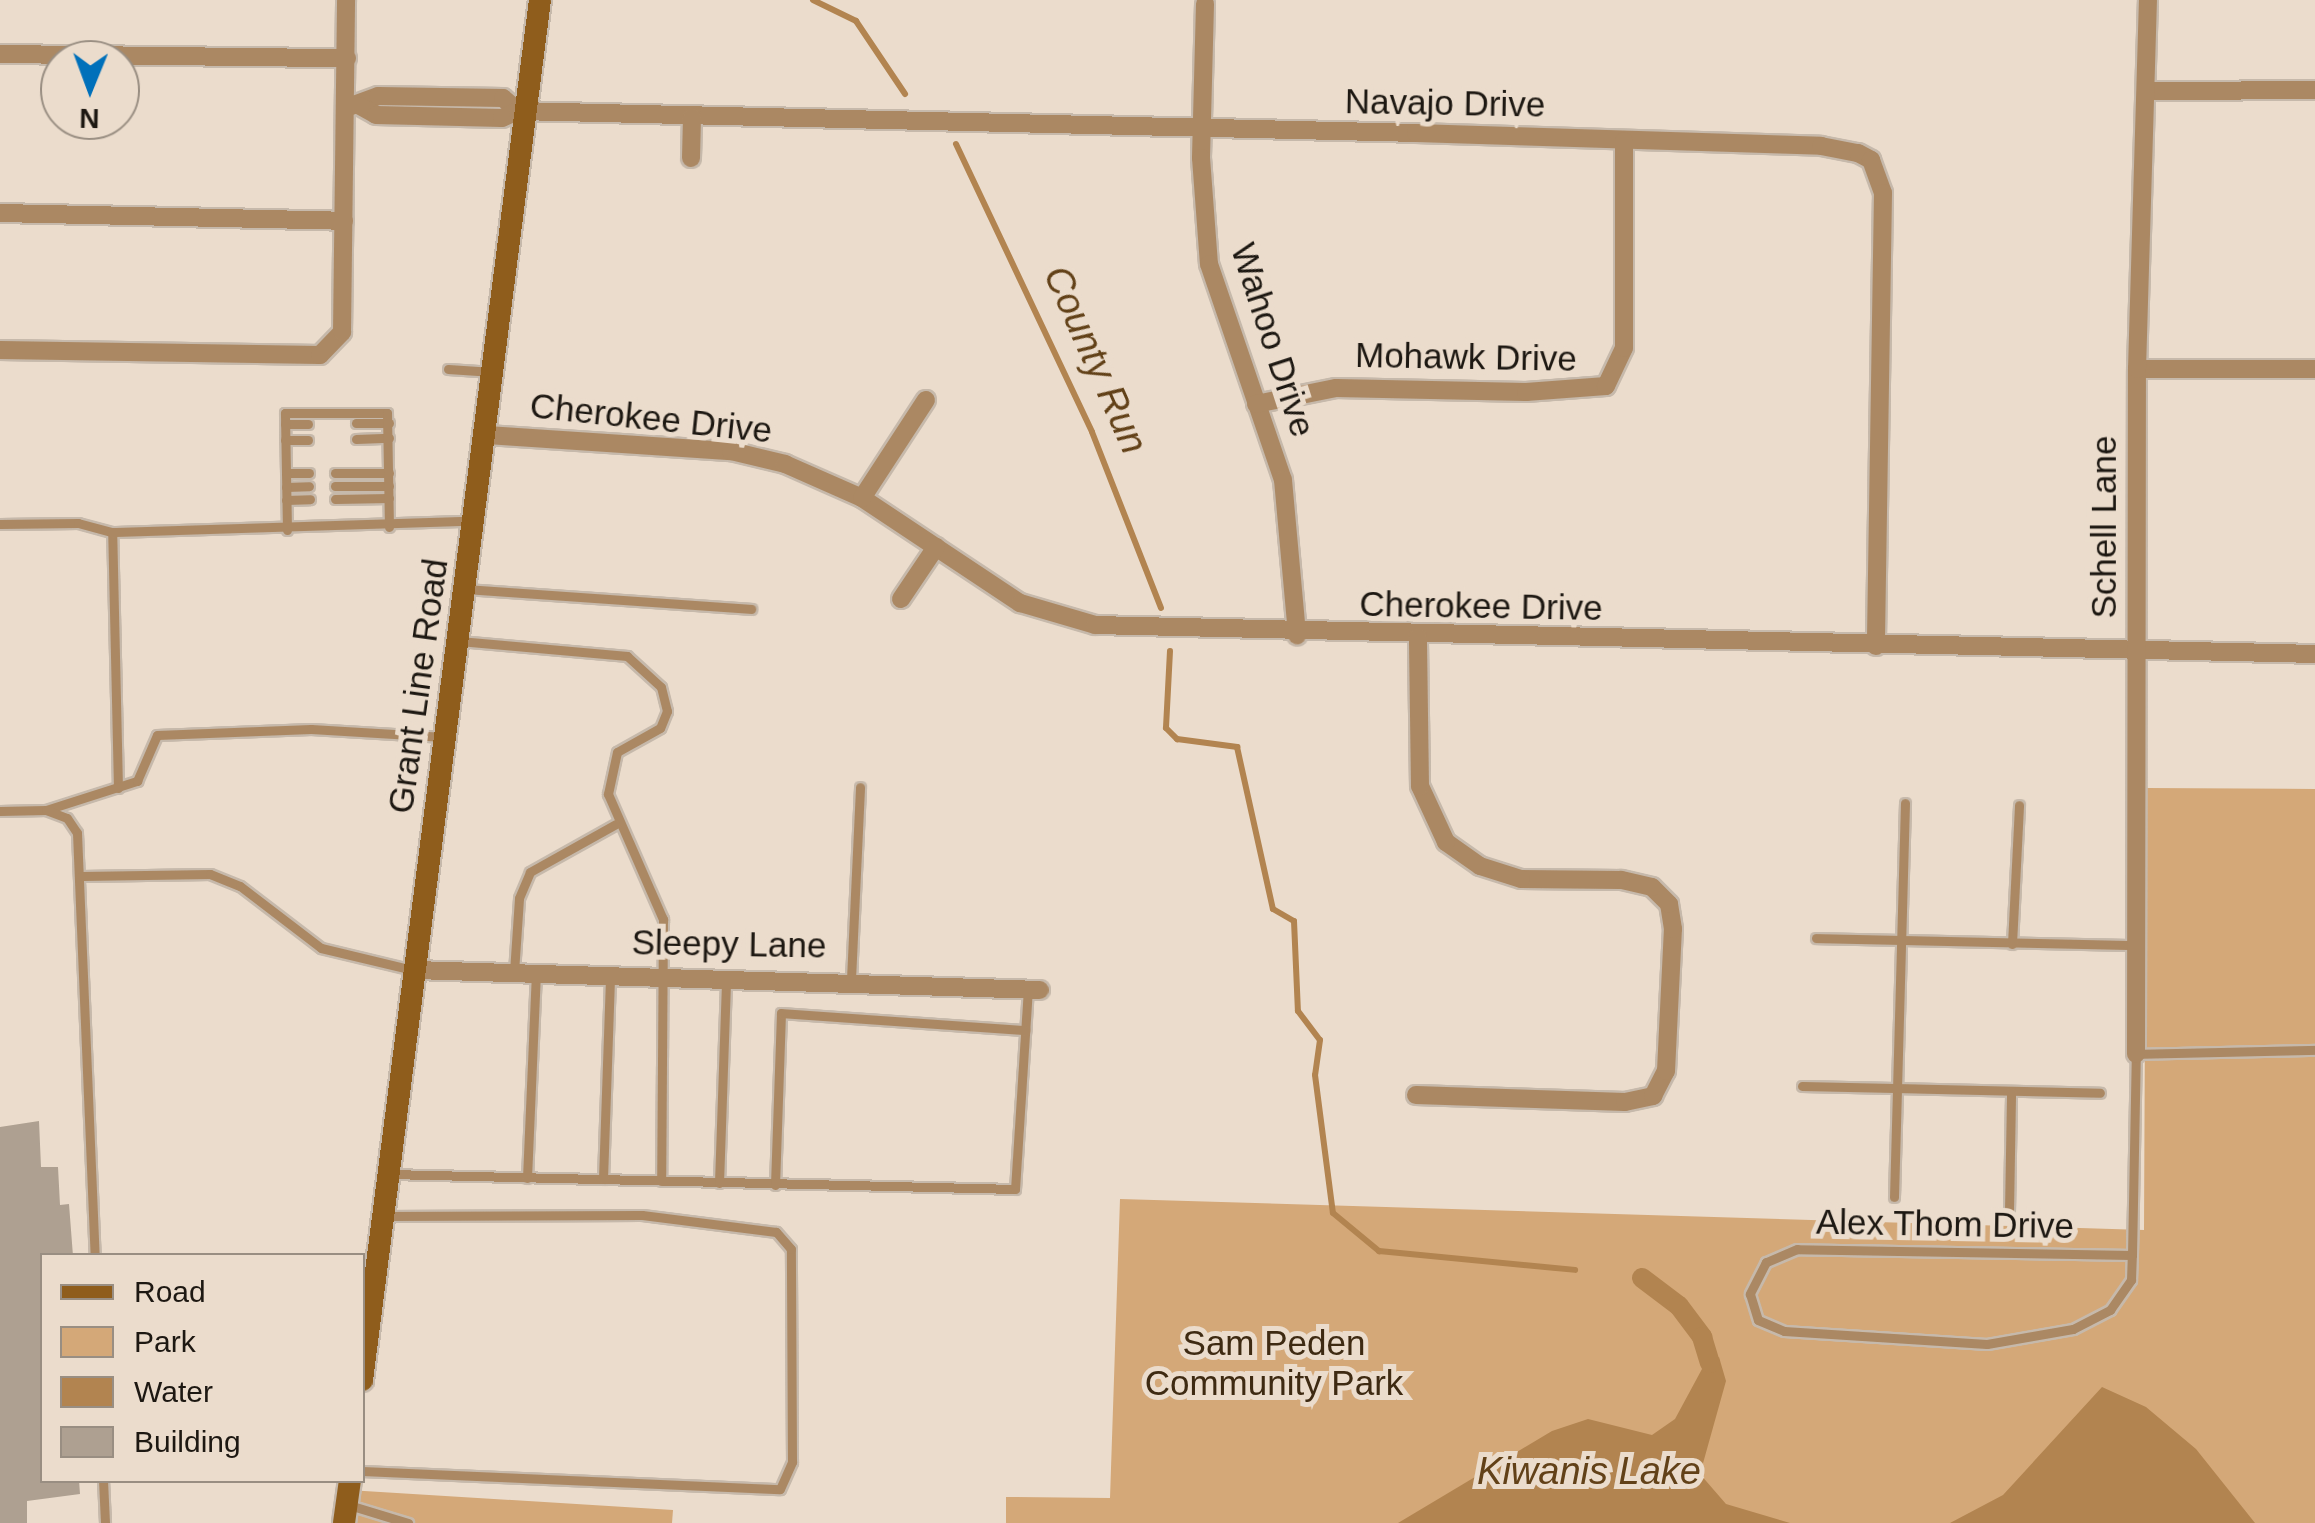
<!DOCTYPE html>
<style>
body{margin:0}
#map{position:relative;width:2315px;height:1523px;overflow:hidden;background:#ebdccc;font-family:Helvetica,sans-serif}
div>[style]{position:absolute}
.green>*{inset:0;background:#d4a878}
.water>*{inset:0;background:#b28450}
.stream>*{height:6px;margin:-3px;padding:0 3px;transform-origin:3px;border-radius:3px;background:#b28450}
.canal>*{height:20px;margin:-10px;padding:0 10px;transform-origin:10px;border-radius:10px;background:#b28450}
.building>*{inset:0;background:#aea091}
.roads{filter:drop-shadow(2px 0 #c6b9ab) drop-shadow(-2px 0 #c6b9ab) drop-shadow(0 2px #c6b9ab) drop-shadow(0 -2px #c6b9ab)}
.service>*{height:9px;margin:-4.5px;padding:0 4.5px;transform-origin:4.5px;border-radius:4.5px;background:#ab8863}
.minor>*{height:18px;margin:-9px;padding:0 9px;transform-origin:9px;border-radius:9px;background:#ab8863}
.secondary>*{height:22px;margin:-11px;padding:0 11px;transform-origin:11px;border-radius:11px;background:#8f5d1c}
span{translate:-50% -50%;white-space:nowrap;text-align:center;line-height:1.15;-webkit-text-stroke:10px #ebdccc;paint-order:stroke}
.street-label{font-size:35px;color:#1d1812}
.park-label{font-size:35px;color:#3e2a12}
.water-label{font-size:38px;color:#624118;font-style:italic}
.legend{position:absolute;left:40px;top:1253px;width:325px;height:230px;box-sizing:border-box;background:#ebdccc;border:2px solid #998e82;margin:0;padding:12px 18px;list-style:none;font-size:30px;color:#1d1812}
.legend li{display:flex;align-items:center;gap:20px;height:50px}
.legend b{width:50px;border:2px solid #998e82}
.north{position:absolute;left:40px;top:40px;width:100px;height:100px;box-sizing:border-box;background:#ebdccc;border:2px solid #998e82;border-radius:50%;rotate:181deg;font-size:28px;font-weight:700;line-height:40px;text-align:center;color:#1d1812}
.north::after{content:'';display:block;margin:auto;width:35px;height:45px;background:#0070ba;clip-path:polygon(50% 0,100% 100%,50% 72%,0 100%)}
</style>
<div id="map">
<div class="green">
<i style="clip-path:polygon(2146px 788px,2315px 789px,2315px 1523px,1006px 1523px,1006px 1497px,1110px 1498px,1120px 1199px,2144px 1230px)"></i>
<i style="clip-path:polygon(348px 1490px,673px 1510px,672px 1523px,345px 1523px)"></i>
</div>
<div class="water">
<i style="clip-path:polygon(1719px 1357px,1726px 1381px,1700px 1474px,1726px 1504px,1790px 1523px,1398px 1523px,1552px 1431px,1588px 1419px,1652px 1435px,1675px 1419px,1702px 1369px)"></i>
<i style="clip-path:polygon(2102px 1387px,2146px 1407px,2196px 1449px,2255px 1523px,1950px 1523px,2003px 1495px)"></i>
</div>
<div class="stream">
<i style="left:813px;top:0;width:48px;rotate:26deg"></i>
<i style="left:856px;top:21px;width:88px;rotate:56.1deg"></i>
<i style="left:956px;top:144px;width:318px;rotate:64.7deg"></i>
<i style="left:1092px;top:432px;width:189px;rotate:68.6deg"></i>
<i style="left:1170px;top:651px;width:77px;rotate:93deg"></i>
<i style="left:1166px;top:728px;width:16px;rotate:45deg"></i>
<i style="left:1177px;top:739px;width:61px;rotate:7.6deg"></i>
<i style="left:1237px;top:747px;width:166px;rotate:77.5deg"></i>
<i style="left:1273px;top:909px;width:24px;rotate:30deg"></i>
<i style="left:1294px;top:921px;width:90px;rotate:87.5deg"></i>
<i style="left:1298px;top:1011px;width:36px;rotate:53deg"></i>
<i style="left:1320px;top:1040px;width:35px;rotate:98deg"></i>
<i style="left:1315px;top:1075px;width:139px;rotate:82.6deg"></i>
<i style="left:1333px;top:1213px;width:60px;rotate:39.6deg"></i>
<i style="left:1379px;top:1251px;width:197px;rotate:5.5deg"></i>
</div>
<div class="canal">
<i style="left:1642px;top:1278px;width:46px;rotate:37.1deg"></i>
<i style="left:1679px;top:1306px;width:39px;rotate:53deg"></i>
<i style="left:1702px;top:1337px;width:27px;rotate:73deg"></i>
</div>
<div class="building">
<i style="clip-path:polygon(39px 1121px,41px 1167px,58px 1167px,60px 1205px,69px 1204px,73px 1256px,42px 1256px,42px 1480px,79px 1480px,80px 1494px,27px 1501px,27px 1523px,0 1523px,0 1127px)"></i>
</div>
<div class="roads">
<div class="service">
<i style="left:448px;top:369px;width:45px;rotate:3.8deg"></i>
<i style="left:356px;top:423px;width:33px"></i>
<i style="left:285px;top:424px;width:23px"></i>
<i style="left:356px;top:439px;width:33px;rotate:-2deg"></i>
<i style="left:285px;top:440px;width:23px"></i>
<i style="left:286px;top:473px;width:23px"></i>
<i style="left:335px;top:473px;width:54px"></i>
<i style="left:335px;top:486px;width:54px"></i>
<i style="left:286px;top:487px;width:23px;rotate:-2deg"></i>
<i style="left:335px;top:499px;width:54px;rotate:-1.1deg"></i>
<i style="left:286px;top:500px;width:24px;rotate:-2deg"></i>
<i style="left:0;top:524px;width:78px;rotate:-0.7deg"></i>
<i style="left:78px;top:523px;width:35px;rotate:15deg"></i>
<i style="left:287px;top:530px;width:117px;rotate:-91deg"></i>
<i style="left:285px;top:413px;width:102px"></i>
<i style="left:387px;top:413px;width:114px;rotate:89deg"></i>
<i style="left:466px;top:589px;width:286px;rotate:4deg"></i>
<i style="left:459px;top:641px;width:169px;rotate:5.1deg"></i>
<i style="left:627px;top:656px;width:46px;rotate:42.4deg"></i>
<i style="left:661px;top:687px;width:25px;rotate:76deg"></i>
<i style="left:667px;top:711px;width:18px;rotate:112deg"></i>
<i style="left:660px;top:728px;width:49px;rotate:150.8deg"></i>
<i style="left:617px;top:752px;width:43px;rotate:102.1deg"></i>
<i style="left:608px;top:794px;width:137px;rotate:66.3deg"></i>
<i style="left:663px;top:919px;width:262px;rotate:90.4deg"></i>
<i style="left:118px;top:788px;width:256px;rotate:-91.3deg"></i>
<i style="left:112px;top:532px;width:360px;rotate:-1.8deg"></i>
<i style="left:46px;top:810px;width:96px;rotate:-17.7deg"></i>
<i style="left:137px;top:781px;width:50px;rotate:-66.5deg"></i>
<i style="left:157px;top:735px;width:154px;rotate:-2.2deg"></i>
<i style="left:311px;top:729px;width:133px;rotate:3.4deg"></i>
<i style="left:0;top:811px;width:46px;rotate:-1.2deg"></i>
<i style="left:46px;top:810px;width:22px;rotate:21deg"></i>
<i style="left:67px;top:818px;width:18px;rotate:56deg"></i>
<i style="left:77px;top:833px;width:423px;rotate:87.6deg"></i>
<i style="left:82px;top:876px;width:128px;rotate:-0.9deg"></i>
<i style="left:210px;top:874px;width:32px;rotate:22deg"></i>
<i style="left:240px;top:886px;width:102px;rotate:37.4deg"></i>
<i style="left:321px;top:948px;width:95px;rotate:13.4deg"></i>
<i style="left:1816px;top:938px;width:319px;rotate:1.3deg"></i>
<i style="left:2012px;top:944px;width:139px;rotate:-87.1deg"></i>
<i style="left:514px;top:972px;width:74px;rotate:-86.1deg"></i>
<i style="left:519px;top:898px;width:28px;rotate:-67deg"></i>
<i style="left:530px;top:872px;width:98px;rotate:-29.2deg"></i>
<i style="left:851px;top:979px;width:192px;rotate:-87.3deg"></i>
<i style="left:1802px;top:1086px;width:298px;rotate:1.3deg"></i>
<i style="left:389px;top:1174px;width:626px;rotate:1.37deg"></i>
<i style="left:1015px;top:1189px;width:200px;rotate:-86.3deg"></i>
<i style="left:527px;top:1178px;width:206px;rotate:-87.5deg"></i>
<i style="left:603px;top:1179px;width:202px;rotate:-88deg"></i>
<i style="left:719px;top:1183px;width:202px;rotate:-88deg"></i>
<i style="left:775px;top:1185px;width:172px;rotate:-88deg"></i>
<i style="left:781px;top:1013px;width:245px;rotate:4deg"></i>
<i style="left:1894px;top:1197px;width:394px;rotate:-88.4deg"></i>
<i style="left:2009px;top:1211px;width:119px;rotate:-89deg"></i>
<i style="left:2132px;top:1255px;width:335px;rotate:-179deg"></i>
<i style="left:1797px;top:1249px;width:34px;rotate:157deg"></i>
<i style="left:1766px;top:1262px;width:36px;rotate:117deg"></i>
<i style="left:1750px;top:1294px;width:27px;rotate:73deg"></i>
<i style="left:1758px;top:1320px;width:28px;rotate:23deg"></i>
<i style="left:1784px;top:1331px;width:203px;rotate:3.7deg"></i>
<i style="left:1987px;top:1344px;width:87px;rotate:-9.9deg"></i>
<i style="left:2073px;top:1329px;width:42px;rotate:-27.2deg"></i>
<i style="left:2110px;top:1310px;width:37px;rotate:-55deg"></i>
<i style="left:2131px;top:1280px;width:25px;rotate:-88deg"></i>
<i style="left:2132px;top:1255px;width:201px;rotate:-88.9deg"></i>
<i style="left:2136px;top:1054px;width:179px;rotate:-1.3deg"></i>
<i style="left:362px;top:1471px;width:418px;rotate:2.5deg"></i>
<i style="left:780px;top:1489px;width:30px;rotate:-66deg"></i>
<i style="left:792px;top:1462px;width:213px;rotate:-90.3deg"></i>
<i style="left:791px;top:1249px;width:23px;rotate:-131deg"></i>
<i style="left:776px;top:1232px;width:135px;rotate:-172.8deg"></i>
<i style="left:642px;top:1215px;width:258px;rotate:179.8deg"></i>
<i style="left:103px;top:1480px;width:43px;rotate:87.3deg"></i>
<i style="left:349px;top:1505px;width:62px;rotate:17deg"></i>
</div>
<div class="minor">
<i style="left:1205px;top:4px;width:154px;rotate:91.5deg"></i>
<i style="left:1201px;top:158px;width:106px;rotate:85.7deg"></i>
<i style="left:1209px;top:264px;width:228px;rotate:71.1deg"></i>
<i style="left:1283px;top:480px;width:156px;rotate:84.8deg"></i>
<i style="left:0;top:54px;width:347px;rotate:0.7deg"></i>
<i style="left:2147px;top:91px;width:168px;rotate:-0.3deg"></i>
<i style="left:351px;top:106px;width:29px;rotate:-20deg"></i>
<i style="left:378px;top:96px;width:125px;rotate:0.9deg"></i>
<i style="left:503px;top:98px;width:20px;rotate:41deg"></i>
<i style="left:360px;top:106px;width:18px;rotate:29deg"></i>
<i style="left:376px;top:115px;width:126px;rotate:1.4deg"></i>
<i style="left:502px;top:118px;width:17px;rotate:-24deg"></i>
<i style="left:518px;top:111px;width:898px;rotate:1.4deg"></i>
<i style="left:1416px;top:133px;width:405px;rotate:1.8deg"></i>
<i style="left:1821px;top:146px;width:38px;rotate:11deg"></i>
<i style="left:1858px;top:153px;width:15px;rotate:28deg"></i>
<i style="left:1871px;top:160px;width:35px;rotate:70deg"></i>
<i style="left:1883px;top:193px;width:453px;rotate:90.9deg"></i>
<i style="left:691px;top:158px;width:41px;rotate:-88.6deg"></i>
<i style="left:0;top:213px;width:344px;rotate:1.3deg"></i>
<i style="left:0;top:350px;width:320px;rotate:0.9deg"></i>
<i style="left:320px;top:355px;width:32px;rotate:-46deg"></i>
<i style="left:342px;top:332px;width:332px;rotate:-89.3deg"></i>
<i style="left:2137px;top:369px;width:178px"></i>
<i style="left:1256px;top:404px;width:82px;rotate:-11.3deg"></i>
<i style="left:1336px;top:388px;width:190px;rotate:1.2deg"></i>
<i style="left:1526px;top:392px;width:80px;rotate:-4.3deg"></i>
<i style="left:1606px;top:386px;width:42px;rotate:-64.7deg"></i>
<i style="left:1624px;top:348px;width:207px;rotate:-90deg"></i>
<i style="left:487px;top:435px;width:245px;rotate:3.8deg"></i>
<i style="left:731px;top:451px;width:56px;rotate:13.5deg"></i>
<i style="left:785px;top:464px;width:84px;rotate:23.8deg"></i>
<i style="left:862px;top:498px;width:190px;rotate:33.6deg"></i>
<i style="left:1020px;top:603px;width:78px;rotate:16.3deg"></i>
<i style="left:1095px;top:625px;width:1220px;rotate:1.36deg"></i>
<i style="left:862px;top:498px;width:117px;rotate:-56.9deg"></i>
<i style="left:901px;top:599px;width:63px;rotate:-56.1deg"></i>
<i style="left:415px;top:970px;width:625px;rotate:1.83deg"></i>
<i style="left:2136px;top:1054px;width:685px;rotate:-89.92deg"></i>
<i style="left:2137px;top:369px;width:369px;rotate:-88.3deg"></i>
<i style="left:1416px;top:1095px;width:209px;rotate:1.9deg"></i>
<i style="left:1625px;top:1102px;width:29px;rotate:-12deg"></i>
<i style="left:1653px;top:1096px;width:28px;rotate:-63deg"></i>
<i style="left:1666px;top:1071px;width:142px;rotate:-87.2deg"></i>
<i style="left:1673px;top:929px;width:25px;rotate:-99deg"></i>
<i style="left:1669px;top:904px;width:24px;rotate:-135deg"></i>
<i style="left:1652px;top:887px;width:32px;rotate:-167deg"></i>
<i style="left:1621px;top:880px;width:100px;rotate:-179.4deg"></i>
<i style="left:1521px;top:879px;width:43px;rotate:-162.4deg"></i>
<i style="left:1480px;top:866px;width:42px;rotate:-144.8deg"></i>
<i style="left:1446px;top:842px;width:62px;rotate:-114.9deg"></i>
<i style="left:1420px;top:786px;width:149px;rotate:-90.8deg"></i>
</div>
<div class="secondary">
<i style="left:362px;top:1380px;width:1391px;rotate:-82.65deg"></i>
<i style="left:344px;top:1523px;width:43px;rotate:-82.1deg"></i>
</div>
</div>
<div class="street-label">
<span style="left:1445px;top:103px;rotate:1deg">Navajo Drive</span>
<span style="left:1273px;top:340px;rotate:72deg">Wahoo Drive</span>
<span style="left:1466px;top:357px;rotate:1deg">Mohawk Drive</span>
<span style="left:651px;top:418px;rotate:6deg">Cherokee Drive</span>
<span style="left:2104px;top:527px;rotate:-90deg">Schell Lane</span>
<span style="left:1481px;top:606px;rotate:1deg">Cherokee Drive</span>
<span style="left:418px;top:686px;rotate:-82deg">Grant Line Road</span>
<span style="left:729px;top:944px;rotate:1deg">Sleepy Lane</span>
<span style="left:1945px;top:1224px;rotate:1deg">Alex Thom Drive</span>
</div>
<div class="park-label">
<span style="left:1274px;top:1363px">Sam Peden<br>Community Park</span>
</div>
<div class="water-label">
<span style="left:1095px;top:360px;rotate:66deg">County Run</span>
<span style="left:1589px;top:1472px">Kiwanis Lake</span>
</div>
<ul class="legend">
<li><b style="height:12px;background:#8f5d1c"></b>Road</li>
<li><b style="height:28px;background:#d4a878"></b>Park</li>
<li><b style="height:28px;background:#b28450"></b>Water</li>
<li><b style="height:28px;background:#aea091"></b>Building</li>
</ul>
<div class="north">N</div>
</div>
